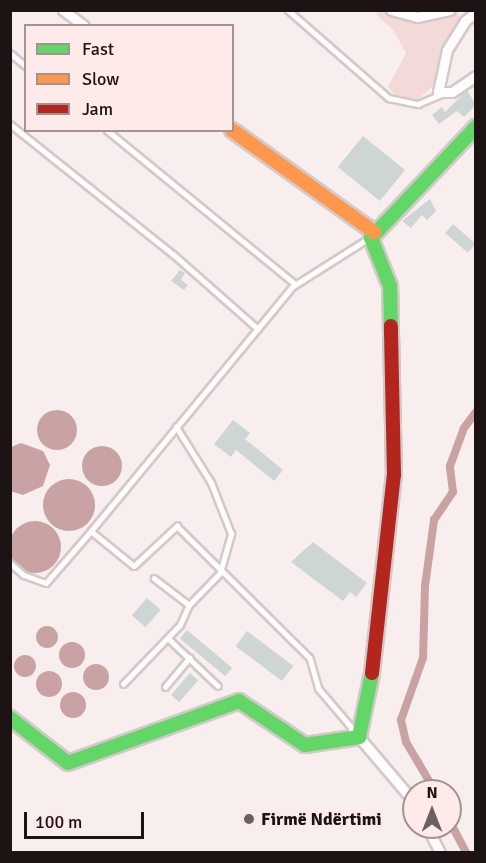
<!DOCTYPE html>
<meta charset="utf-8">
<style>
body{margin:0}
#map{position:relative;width:486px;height:863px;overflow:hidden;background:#f8eeee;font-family:Signika,sans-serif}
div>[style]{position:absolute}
.green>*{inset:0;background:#f4d9d9}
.water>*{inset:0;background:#c9a3a4}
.round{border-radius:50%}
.canal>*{height:8px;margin:-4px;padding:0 4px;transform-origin:4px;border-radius:4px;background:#c9a3a4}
.building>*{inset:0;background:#ced6d5;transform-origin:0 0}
.roads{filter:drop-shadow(2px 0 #d4c9c9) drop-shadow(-2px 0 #d4c9c9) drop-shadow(0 2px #d4c9c9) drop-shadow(0 -2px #d4c9c9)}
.lane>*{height:4.5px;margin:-2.25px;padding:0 2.25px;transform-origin:2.25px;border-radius:2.25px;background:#fefcfc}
.street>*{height:9px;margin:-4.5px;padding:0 4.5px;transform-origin:4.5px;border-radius:4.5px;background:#fefcfc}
.fast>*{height:14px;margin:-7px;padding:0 7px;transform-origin:7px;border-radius:7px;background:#63d668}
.slow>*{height:14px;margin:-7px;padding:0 7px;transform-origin:7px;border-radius:7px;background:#ff974d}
.jam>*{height:14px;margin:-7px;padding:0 7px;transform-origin:7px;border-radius:7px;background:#b3261e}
.dots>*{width:16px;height:16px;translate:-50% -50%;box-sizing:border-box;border:3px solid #fdeae9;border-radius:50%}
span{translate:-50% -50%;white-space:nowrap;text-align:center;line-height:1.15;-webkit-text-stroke:4.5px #fdeae9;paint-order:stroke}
.poi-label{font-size:18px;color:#1d1313;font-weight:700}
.left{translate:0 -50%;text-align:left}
.frame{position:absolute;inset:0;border:12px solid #1d1313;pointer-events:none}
.legend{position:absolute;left:24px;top:24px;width:210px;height:108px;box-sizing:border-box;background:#fdeae9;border:2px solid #a39493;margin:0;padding:8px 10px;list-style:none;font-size:18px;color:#1d1313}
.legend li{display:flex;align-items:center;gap:12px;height:30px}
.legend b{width:30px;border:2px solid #a39493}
.north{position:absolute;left:402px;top:779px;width:60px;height:60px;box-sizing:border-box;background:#fdeae9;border:2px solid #a39493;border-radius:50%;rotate:0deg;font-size:16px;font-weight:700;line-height:24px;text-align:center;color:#1d1313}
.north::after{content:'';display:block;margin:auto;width:21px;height:27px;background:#6a6060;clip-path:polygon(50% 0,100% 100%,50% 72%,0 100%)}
.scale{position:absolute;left:24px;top:812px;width:120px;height:27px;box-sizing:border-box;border:3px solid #1d1313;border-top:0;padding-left:8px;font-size:18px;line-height:21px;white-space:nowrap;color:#1d1313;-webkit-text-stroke:4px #fdeae9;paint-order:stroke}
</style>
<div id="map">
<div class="green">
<i style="clip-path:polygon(381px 11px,416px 20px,458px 11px,461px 20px,449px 36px,433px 86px,416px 101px,398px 99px,388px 87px,406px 53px,393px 30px,376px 14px)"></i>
</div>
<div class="water">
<i class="round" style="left:37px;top:410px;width:40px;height:40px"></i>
<i style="clip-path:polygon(21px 443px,43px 451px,50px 465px,43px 486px,23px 495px,10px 491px,11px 447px)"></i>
<i class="round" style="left:82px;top:446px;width:40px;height:40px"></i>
<i class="round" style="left:43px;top:479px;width:52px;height:52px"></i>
<i class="round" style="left:9px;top:521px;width:52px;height:52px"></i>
<i class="round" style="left:36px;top:626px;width:22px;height:22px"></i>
<i class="round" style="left:59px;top:642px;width:26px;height:26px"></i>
<i class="round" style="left:14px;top:655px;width:22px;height:22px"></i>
<i class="round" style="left:83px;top:664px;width:26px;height:26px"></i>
<i class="round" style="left:36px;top:671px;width:26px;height:26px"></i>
<i class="round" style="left:60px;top:692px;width:26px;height:26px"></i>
</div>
<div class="canal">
<i style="left:435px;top:791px;width:57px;rotate:-120.6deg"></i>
<i style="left:406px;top:742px;width:23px;rotate:-103deg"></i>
<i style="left:401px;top:720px;width:66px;rotate:-70.5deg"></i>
<i style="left:423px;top:658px;width:72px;rotate:-88.4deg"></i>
<i style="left:425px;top:586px;width:67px;rotate:-82.2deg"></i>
<i style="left:434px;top:520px;width:34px;rotate:-56deg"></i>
<i style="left:453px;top:492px;width:26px;rotate:-97deg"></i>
<i style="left:450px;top:466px;width:40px;rotate:-69.8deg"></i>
<i style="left:464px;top:428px;width:20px;rotate:-53deg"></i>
<i style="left:450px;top:822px;width:34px;rotate:62deg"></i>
</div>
<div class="building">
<i style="clip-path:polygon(467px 90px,476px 105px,464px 117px,457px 111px,439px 124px,432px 115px,442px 107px,445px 112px)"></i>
<i style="left:363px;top:136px;width:54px;height:40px;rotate:39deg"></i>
<i style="clip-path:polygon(430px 199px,436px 211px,427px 220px,422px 215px,411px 228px,402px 221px)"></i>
<i style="left:453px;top:224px;width:30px;height:12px;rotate:41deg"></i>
<i style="clip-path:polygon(180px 270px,185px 273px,181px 280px,188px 285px,184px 290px,171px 281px)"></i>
<i style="clip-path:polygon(233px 420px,250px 433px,245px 439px,283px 470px,274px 481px,236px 450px,231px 457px,214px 444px)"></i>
<i style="clip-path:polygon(313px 542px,367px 583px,356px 597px,350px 592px,343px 601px,291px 562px)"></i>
<i style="left:147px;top:598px;width:18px;height:23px;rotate:41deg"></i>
<i style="left:187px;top:630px;width:59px;height:11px;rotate:40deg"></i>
<i style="left:247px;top:631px;width:58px;height:19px;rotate:37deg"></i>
<i style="left:190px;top:673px;width:11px;height:29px;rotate:41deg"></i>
</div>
<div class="roads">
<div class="lane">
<i style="left:288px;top:10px;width:134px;rotate:41.1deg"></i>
<i style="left:389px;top:98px;width:30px;rotate:12deg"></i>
<i style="left:418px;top:104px;width:25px;rotate:-23deg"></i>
<i style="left:10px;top:53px;width:21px;rotate:39deg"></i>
<i style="left:10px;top:124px;width:208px;rotate:38.6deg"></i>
<i style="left:173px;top:254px;width:113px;rotate:41.4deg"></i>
<i style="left:107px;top:130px;width:243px;rotate:39.3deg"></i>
<i style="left:91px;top:531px;width:316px;rotate:-50.5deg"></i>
<i style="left:292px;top:287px;width:91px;rotate:-32.5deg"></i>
<i style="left:10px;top:563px;width:18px;rotate:41deg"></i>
<i style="left:24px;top:575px;width:23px;rotate:20deg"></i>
<i style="left:46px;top:583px;width:69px;rotate:-49.1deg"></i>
<i style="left:91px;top:531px;width:55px;rotate:39.1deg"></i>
<i style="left:134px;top:566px;width:59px;rotate:-42.9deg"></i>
<i style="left:177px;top:526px;width:187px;rotate:44.8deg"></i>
<i style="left:310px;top:658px;width:32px;rotate:74deg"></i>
<i style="left:319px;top:689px;width:52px;rotate:49.6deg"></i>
<i style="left:154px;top:578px;width:44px;rotate:37.6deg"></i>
<i style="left:168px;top:638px;width:69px;rotate:43.8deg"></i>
<i style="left:123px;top:684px;width:82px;rotate:-46deg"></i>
<i style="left:180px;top:625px;width:22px;rotate:-66deg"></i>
<i style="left:189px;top:605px;width:45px;rotate:-45.9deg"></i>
<i style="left:220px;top:573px;width:41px;rotate:-74.2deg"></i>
<i style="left:231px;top:534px;width:55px;rotate:-111.4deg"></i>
<i style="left:211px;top:483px;width:66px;rotate:-122deg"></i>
<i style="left:165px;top:687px;width:38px;rotate:-50deg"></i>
</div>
<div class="street">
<i style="left:63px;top:10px;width:26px;rotate:37deg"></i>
<i style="left:391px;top:10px;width:27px;rotate:15deg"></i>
<i style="left:417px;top:17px;width:33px;rotate:-12deg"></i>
<i style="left:476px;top:12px;width:14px;rotate:141deg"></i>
<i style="left:465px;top:21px;width:34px;rotate:122deg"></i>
<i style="left:447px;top:50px;width:43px;rotate:102.1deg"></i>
<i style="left:438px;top:92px;width:14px"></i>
<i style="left:452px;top:92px;width:29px;rotate:-34deg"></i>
<i style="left:353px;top:730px;width:94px;rotate:49.7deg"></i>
<i style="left:427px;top:827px;width:28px;rotate:63deg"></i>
</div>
<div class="fast">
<i style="left:391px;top:326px;width:40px;rotate:-91.4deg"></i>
<i style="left:390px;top:286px;width:52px;rotate:-111.6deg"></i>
<i style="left:371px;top:238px;width:153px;rotate:-46.6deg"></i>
<i style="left:10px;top:718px;width:73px;rotate:37.8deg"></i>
<i style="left:68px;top:763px;width:182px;rotate:-19.9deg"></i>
<i style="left:239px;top:701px;width:79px;rotate:33.7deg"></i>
<i style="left:305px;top:745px;width:55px;rotate:-8.4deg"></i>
<i style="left:359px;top:737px;width:65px;rotate:-78.5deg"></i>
</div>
<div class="slow">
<i style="left:232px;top:130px;width:175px;rotate:35.7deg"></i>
</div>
<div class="jam">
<i style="left:372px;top:673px;width:199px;rotate:-83.7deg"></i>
<i style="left:394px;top:475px;width:149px;rotate:-91.2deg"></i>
</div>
</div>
<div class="dots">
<i style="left:249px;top:819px;background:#6a6060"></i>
</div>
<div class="poi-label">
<span class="left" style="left:261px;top:819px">Firmë Ndërtimi</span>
</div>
<div class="frame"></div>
<ul class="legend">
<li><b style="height:8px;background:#63d668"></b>Fast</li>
<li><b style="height:8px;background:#ff974d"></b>Slow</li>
<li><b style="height:8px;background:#b3261e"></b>Jam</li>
</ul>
<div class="north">N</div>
<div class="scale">100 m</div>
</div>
